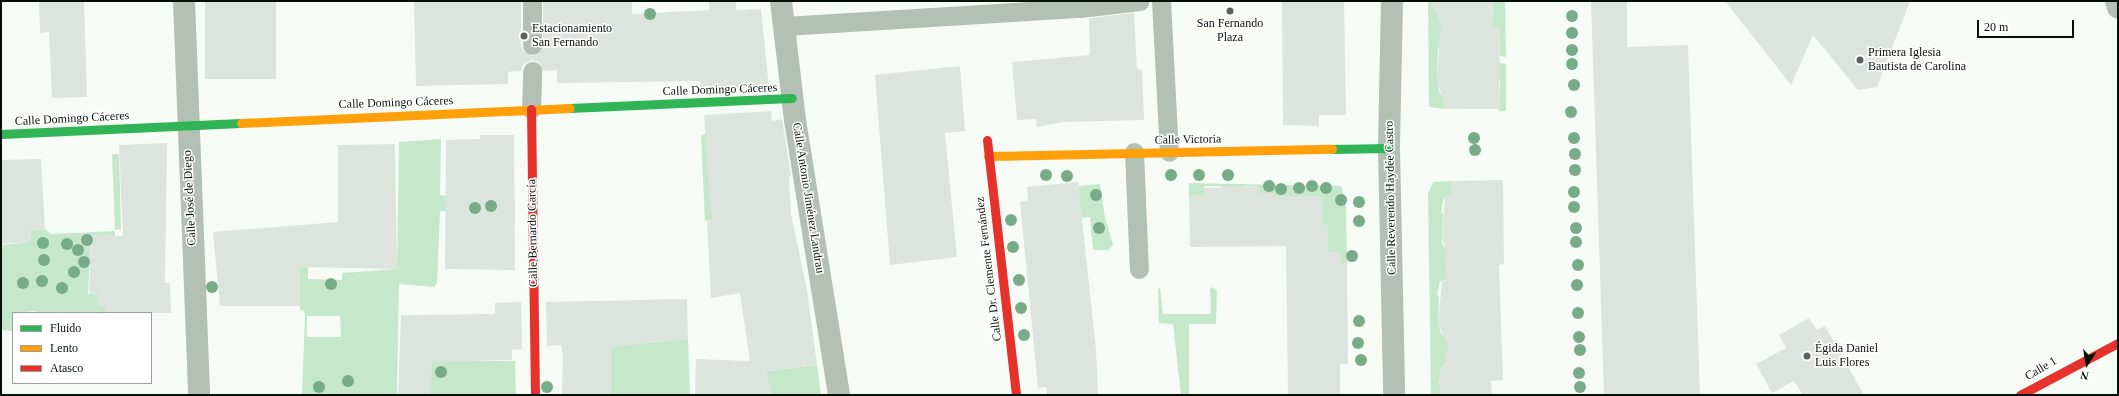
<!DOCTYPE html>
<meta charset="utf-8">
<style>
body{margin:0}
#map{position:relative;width:2119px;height:396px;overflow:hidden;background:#f6fbf6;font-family:Georgia,serif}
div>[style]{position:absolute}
.green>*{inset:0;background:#c5e8ca}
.building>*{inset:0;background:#dde4de;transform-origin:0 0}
.lane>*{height:19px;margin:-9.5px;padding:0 9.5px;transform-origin:9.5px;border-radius:9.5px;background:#b4c0b5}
.street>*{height:22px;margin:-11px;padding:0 11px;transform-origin:11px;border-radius:11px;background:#b4c0b5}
.fast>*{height:9px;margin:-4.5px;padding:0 4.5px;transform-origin:4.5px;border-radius:4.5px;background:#30b455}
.slow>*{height:9px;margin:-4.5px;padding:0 4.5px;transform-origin:4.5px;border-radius:4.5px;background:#ff9f0a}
.jam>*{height:9px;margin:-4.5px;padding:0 4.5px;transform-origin:4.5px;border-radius:4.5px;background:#e5322d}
.trees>*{width:12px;height:12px;margin:-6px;border-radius:50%;background:#78ab88}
.dots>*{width:11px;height:11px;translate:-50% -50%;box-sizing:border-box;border:2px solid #fff;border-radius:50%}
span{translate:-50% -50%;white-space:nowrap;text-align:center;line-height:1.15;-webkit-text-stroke:3px #fff;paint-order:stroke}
.poi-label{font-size:12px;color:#071008}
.left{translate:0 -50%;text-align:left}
.street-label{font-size:12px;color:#071008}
.frame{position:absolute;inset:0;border:2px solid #071008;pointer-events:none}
.legend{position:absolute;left:12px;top:312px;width:140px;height:72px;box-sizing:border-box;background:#fff;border:1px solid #9c9f9c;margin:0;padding:5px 7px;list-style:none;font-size:12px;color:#071008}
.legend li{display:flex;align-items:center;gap:8px;height:20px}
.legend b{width:20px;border:1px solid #9c9f9c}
.north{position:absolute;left:2067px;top:344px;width:40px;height:40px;-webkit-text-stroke:3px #fff;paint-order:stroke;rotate:192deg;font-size:11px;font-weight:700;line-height:16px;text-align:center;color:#071008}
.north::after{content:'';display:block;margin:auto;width:14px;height:18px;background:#071008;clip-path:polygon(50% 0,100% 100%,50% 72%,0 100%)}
.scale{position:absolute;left:1977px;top:20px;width:97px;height:18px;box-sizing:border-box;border:2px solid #071008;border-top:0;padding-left:5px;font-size:12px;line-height:14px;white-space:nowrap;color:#071008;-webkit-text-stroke:3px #fff;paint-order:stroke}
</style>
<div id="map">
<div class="green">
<i style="clip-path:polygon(1428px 1px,1432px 1px,1434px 9px,1441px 9px,1441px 25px,1448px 25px,1438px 50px,1437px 79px,1440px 94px,1448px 94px,1447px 109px,1429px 107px)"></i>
<i style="clip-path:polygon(1493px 1px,1505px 1px,1506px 57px,1500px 56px,1500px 26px,1492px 26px)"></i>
<i style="clip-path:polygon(1500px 63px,1506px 64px,1506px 111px,1499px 111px,1500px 79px,1488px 79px,1488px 64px)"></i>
<i style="clip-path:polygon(706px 134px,710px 189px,739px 187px,765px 214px,705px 221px,701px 135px)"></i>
<i style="clip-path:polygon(evenodd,441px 139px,440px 195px,480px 201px,515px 200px,515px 224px,473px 223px,472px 211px,440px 211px,437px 283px,434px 287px,399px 284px,397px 395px,302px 395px,305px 316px,304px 311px,300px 310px,299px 265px,308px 266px,308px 279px,342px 280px,342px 273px,397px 269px,399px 142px,441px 139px,340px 316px,341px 337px,307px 337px,307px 316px,340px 316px)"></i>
<i style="clip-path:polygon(112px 154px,119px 154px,121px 229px,115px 230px)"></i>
<i style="clip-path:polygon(1451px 181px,1451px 196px,1444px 197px,1441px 212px,1443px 213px,1442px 243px,1446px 250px,1452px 250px,1452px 266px,1446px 266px,1447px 280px,1440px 281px,1437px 294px,1439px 297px,1438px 324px,1442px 335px,1448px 334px,1449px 365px,1443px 366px,1441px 371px,1439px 385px,1442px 385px,1441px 395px,1431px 395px,1428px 194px,1433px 182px)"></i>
<i style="clip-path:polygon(1189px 183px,1341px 186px,1346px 207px,1347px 263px,1341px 263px,1341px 252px,1317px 252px,1327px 225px,1322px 226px,1322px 196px,1274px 196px,1274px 193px,1258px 193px,1257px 186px,1243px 186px,1242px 194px,1221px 194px,1221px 186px,1204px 186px,1204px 195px,1189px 195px)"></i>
<i style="clip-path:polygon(1100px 184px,1105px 218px,1113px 244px,1108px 250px,1093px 250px,1090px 217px,1079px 218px,1079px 186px)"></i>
<i style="clip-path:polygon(45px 229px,51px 234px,115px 231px,115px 236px,91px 236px,88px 294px,98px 294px,99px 306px,106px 306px,106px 313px,36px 313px,36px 311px,13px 313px,13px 331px,1px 330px,1px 245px,31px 242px,30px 230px)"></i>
<i style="clip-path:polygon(1160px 287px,1163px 314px,1211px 314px,1210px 289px,1212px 287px,1217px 290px,1216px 324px,1189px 324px,1189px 395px,1181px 395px,1173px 324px,1159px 323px,1158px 289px)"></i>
<i style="clip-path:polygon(433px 332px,450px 361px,515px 361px,516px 395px,430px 395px)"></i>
<i style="clip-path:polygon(688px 338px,690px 395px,611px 395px,611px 353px,562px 353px,562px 345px,611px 346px)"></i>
<i style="clip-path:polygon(817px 365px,821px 395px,771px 395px,769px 383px,751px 373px)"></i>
</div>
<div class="building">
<i style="clip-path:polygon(39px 1px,84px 1px,87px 97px,52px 98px,49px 32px,40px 33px)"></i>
<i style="left:205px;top:1px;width:71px;height:78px"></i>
<i style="clip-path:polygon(414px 1px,521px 1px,521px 45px,523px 51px,532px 56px,538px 54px,543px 45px,543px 1px,632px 1px,632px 14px,709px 10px,709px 1px,736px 1px,736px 10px,761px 9px,769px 87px,701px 90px,700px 81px,557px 83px,557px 70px,543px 71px,538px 62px,532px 60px,523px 65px,521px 71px,508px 72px,508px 84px,416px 86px)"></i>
<i style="clip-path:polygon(1282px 1px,1344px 1px,1346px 115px,1319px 115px,1319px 126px,1283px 125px)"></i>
<i style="clip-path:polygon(1431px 1px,1493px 1px,1492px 26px,1500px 26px,1499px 109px,1445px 109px,1437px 79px,1441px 24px)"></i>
<i style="clip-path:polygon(1591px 1px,1627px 1px,1627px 47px,1688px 45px,1700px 395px,1604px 395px)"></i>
<i style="clip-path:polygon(1725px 1px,1910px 1px,1877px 87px,1858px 90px,1813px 35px,1791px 85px)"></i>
<i style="clip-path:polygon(1134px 13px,1137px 69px,1142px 70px,1144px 120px,1063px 122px,1037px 127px,1036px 119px,1017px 120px,1012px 62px,1090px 55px,1089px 18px)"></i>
<i style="clip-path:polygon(960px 66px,965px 131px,945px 133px,957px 257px,890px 265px,875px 75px)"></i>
<i style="clip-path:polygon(771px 111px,772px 121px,782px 119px,791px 176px,789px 176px,791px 214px,807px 290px,817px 365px,767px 371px,771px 395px,695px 395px,696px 359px,750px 361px,740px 293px,711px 298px,707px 222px,712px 221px,704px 115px)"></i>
<i style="clip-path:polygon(480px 135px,514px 135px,515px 270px,445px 269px,446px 140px,480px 139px)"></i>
<i style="clip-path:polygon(167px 143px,165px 283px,170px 283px,171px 313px,106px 313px,106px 306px,99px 306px,97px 294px,89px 294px,91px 235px,123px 236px,119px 145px)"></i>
<i style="clip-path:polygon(395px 144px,397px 269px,299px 267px,300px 306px,220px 306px,213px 232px,338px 222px,338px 145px)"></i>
<i style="clip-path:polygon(41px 159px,45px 229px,30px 230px,31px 242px,1px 244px,1px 160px)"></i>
<i style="clip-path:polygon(1503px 180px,1504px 264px,1499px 265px,1503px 380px,1491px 381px,1492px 395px,1441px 395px,1439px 379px,1449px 347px,1438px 324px,1442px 281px,1447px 280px,1446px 250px,1442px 238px,1445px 197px,1451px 196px,1451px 181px)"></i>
<i style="clip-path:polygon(1078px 182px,1096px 349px,1098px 395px,1047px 395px,1046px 387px,1038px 388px,1020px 202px,1028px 201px,1027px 187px)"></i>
<i style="clip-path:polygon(1258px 186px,1258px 193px,1274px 193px,1274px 196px,1322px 196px,1322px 226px,1328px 225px,1328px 252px,1341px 252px,1341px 263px,1347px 263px,1348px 364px,1340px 364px,1340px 395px,1288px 395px,1286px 246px,1190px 247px,1189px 195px,1204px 195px,1204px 188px)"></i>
<i style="clip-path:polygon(687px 299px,688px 339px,611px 347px,611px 395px,562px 395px,563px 345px,547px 346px,546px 302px)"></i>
<i style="clip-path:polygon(521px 302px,522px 349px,512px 350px,512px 360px,432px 362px,430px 395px,398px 395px,401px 315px,495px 314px,495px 303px)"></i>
<i style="clip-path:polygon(1809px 318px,1817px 330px,1825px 326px,1864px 395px,1803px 395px,1794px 381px,1772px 393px,1756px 364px,1786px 348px,1779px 335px)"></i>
</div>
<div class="lane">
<i style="left:1161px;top:1px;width:151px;rotate:87deg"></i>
<i style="left:784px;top:26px;width:297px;rotate:-3.5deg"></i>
<i style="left:1080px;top:8px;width:60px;rotate:-6.7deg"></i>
<i style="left:532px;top:45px;width:44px;rotate:-90deg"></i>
<i style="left:531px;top:109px;width:38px;rotate:-88deg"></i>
<i style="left:1134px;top:152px;width:117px;rotate:87.6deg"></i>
</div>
<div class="street">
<i style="left:184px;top:1px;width:394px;rotate:87.8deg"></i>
<i style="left:781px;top:1px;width:120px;rotate:83.3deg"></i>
<i style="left:795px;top:120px;width:278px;rotate:80.9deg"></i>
<i style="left:1392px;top:1px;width:147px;rotate:91.2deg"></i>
<i style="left:1389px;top:148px;width:247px;rotate:88.8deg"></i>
<i style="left:2116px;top:1px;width:7px;rotate:74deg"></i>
</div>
<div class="fast">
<i style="left:570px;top:108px;width:222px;rotate:-2.6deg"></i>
<i style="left:1px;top:134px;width:240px;rotate:-2.6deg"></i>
<i style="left:1332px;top:149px;width:57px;rotate:-1deg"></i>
</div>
<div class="slow">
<i style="left:241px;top:123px;width:329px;rotate:-2.6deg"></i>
<i style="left:988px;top:156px;width:344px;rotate:-1.2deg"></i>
</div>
<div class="jam">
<i style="left:531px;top:109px;width:286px;rotate:89.2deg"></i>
<i style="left:987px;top:140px;width:257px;rotate:83.5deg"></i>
<i style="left:2020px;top:395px;width:111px;rotate:-28deg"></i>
</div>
<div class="trees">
<i style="left:650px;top:14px"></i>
<i style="left:1572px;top:16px"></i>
<i style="left:1572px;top:33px"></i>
<i style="left:1572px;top:50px"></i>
<i style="left:1572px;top:64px"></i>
<i style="left:1574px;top:85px"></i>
<i style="left:1571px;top:112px"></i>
<i style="left:1474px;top:138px"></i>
<i style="left:1574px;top:138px"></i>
<i style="left:1475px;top:150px"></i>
<i style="left:1575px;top:154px"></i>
<i style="left:1575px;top:170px"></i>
<i style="left:1046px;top:175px"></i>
<i style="left:1171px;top:175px"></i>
<i style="left:1199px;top:175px"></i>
<i style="left:1228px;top:175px"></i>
<i style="left:1067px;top:176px"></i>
<i style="left:1269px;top:186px"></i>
<i style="left:1312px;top:186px"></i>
<i style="left:1299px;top:188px"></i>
<i style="left:1326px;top:188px"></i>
<i style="left:1281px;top:189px"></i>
<i style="left:1574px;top:192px"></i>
<i style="left:1096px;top:195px"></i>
<i style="left:1341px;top:200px"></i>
<i style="left:1359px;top:202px"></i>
<i style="left:491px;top:206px"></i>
<i style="left:1574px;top:207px"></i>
<i style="left:475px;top:208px"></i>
<i style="left:1011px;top:220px"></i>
<i style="left:1359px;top:221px"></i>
<i style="left:1099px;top:228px"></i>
<i style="left:1576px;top:228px"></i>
<i style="left:87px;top:240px"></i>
<i style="left:1576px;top:242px"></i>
<i style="left:43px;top:243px"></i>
<i style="left:67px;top:244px"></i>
<i style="left:1013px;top:247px"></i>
<i style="left:78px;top:250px"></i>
<i style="left:1352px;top:256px"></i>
<i style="left:44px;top:260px"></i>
<i style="left:84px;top:262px"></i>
<i style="left:1578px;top:265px"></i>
<i style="left:74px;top:272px"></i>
<i style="left:1019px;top:280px"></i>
<i style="left:42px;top:281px"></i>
<i style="left:23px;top:283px"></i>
<i style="left:331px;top:284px"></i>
<i style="left:1577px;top:285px"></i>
<i style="left:212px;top:287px"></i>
<i style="left:62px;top:288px"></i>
<i style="left:1021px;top:308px"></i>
<i style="left:1578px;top:313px"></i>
<i style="left:1359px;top:321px"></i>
<i style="left:1024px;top:335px"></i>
<i style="left:1579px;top:337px"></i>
<i style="left:1358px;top:343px"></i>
<i style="left:1580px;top:350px"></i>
<i style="left:1361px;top:360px"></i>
<i style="left:441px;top:372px"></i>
<i style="left:1579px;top:373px"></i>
<i style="left:348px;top:381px"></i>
<i style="left:319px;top:387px"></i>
<i style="left:547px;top:387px"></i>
<i style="left:1580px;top:387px"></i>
</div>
<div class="dots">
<i style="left:1230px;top:11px;background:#5b625b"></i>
<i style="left:524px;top:36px;background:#5b625b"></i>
<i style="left:1860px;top:60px;background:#5b625b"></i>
<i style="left:1807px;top:356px;background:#5b625b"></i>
</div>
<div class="poi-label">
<span style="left:1230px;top:31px">San Fernando<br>Plaza</span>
<span class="left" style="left:532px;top:36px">Estacionamiento<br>San Fernando</span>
<span class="left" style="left:1868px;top:60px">Primera Iglesia<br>Bautista de Carolina</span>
<span class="left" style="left:1815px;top:356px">Égida Daniel<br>Luis Flores</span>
</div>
<div class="street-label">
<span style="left:720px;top:90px;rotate:-2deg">Calle Domingo Cáceres</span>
<span style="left:396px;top:103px;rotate:-2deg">Calle Domingo Cáceres</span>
<span style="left:72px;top:119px;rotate:-3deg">Calle Domingo Cáceres</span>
<span style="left:1188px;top:140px;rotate:-1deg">Calle Victoria</span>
<span style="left:190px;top:198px;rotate:-93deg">Calle José de Diego</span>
<span style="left:808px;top:198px;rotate:81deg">Calle Antonio Jiménez Landrau</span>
<span style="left:1391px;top:198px;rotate:-91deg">Calle Reverendo Haydée Castro</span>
<span style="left:533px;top:233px;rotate:-91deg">Calle Bernardo García</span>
<span style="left:989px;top:269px;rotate:-97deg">Calle Dr. Clemente Fernández</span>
<span style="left:2041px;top:369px;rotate:-30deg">Calle 1</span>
</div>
<div class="frame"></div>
<ul class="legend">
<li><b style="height:5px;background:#30b455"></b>Fluido</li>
<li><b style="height:5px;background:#ff9f0a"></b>Lento</li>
<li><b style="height:5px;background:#e5322d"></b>Atasco</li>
</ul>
<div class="north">N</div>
<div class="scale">20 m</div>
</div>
